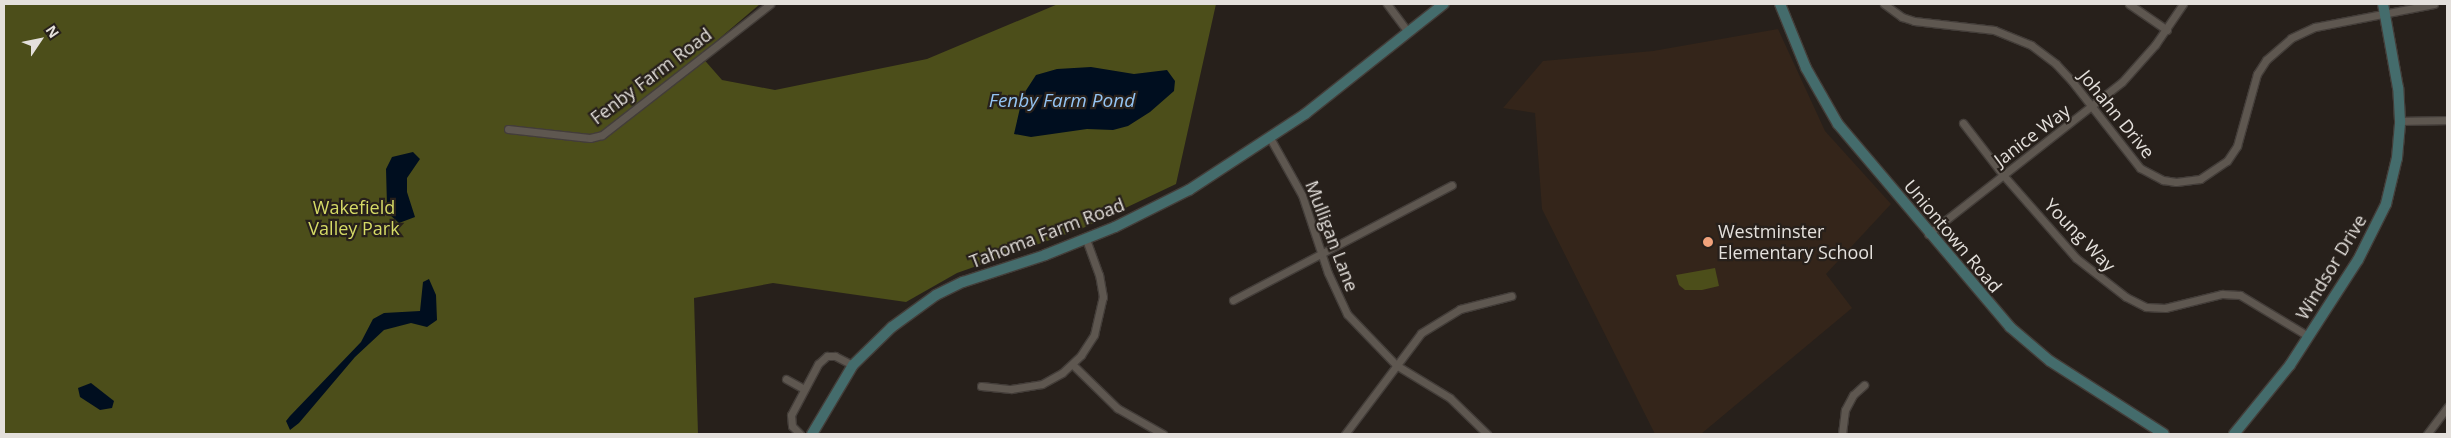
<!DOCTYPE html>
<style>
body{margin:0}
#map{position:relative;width:2451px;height:438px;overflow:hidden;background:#27201b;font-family:"Open Sans",sans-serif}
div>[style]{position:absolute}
.education>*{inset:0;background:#34251a}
.green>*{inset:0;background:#4c4e1a}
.water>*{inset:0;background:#000e1f}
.roads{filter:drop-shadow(1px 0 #433d39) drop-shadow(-1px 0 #433d39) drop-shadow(0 1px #433d39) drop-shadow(0 -1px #433d39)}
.street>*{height:7px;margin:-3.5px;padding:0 3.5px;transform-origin:3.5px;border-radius:3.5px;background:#5e5750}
.secondary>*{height:10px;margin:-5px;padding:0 5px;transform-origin:5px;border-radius:5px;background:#446c6c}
.dots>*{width:14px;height:14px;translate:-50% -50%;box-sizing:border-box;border:2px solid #27201b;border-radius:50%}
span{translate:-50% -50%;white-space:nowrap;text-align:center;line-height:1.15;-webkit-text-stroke:4.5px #27201b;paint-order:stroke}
.street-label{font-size:18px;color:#e4e0dc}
.park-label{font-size:18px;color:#d6db66}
.poi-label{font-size:18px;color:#e4e0dc}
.left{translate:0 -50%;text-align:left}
.water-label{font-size:19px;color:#94c4f3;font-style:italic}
.frame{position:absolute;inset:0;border:5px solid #e4e0dc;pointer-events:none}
.north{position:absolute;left:15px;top:15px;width:50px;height:50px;-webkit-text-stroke:4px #27201b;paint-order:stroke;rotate:56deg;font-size:14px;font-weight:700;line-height:20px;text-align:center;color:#e4e0dc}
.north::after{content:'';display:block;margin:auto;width:18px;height:22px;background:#e4e0dc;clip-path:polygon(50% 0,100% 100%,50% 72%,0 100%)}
</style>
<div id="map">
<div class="education">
<i style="clip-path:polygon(1778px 29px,1825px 131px,1891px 204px,1826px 274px,1852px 308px,1701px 434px,1655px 434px,1542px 209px,1535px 113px,1503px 108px,1543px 61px,1653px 51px)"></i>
</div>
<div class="green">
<i style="clip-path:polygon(4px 4px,760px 4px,700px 55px,722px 80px,775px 90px,927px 59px,1058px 4px,1216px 4px,1176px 184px,1081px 229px,957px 273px,906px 302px,773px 283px,694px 298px,698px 434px,4px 434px)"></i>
<i style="clip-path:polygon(1715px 268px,1719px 286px,1702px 290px,1685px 290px,1679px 285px,1676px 275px)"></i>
</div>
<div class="water">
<i style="clip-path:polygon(1091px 67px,1134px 74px,1167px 70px,1175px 81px,1174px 91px,1150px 112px,1128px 126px,1113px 130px,1087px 129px,1031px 137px,1014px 134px,1023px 95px,1036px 75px,1057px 69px)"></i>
<i style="clip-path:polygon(413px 152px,420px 159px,407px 178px,407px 192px,415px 217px,399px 223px,390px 215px,387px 206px,386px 169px,392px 157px)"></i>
<i style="clip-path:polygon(429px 279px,436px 295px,437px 320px,427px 327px,411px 323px,384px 330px,355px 357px,299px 423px,290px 430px,286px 421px,290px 416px,361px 342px,373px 319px,384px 313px,420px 311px,423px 282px)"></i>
<i style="clip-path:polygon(91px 383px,114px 401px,112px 408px,100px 410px,80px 397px,78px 388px)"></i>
</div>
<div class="roads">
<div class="street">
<i style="left:1387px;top:4px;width:35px;rotate:53deg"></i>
<i style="left:1884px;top:4px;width:22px;rotate:36deg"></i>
<i style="left:1902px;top:17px;width:13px;rotate:18deg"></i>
<i style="left:1914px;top:21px;width:81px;rotate:6.4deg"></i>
<i style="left:1994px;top:30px;width:40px;rotate:22deg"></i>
<i style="left:2031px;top:45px;width:31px;rotate:37deg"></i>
<i style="left:2056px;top:64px;width:22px;rotate:47deg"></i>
<i style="left:2071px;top:80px;width:112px;rotate:51.9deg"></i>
<i style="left:2140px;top:168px;width:26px;rotate:28deg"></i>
<i style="left:2163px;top:180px;width:13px;rotate:9deg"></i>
<i style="left:2176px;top:182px;width:24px;rotate:-7deg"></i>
<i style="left:2200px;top:179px;width:32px;rotate:-34deg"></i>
<i style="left:2227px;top:161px;width:18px;rotate:-56deg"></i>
<i style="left:2237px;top:146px;width:75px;rotate:-74.5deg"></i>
<i style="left:2257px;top:74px;width:17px;rotate:-57deg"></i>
<i style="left:2266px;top:60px;width:33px;rotate:-41deg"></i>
<i style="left:2291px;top:38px;width:26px;rotate:-25deg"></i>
<i style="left:2315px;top:27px;width:121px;rotate:-10.9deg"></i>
<i style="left:2129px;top:4px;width:46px;rotate:34.4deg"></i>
<i style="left:2400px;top:121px;width:47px;rotate:-1.2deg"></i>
<i style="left:1963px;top:123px;width:67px;rotate:52.3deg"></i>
<i style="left:2004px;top:176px;width:109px;rotate:48.7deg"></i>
<i style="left:2076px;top:258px;width:63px;rotate:38deg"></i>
<i style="left:2126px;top:297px;width:22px;rotate:27deg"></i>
<i style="left:2146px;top:307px;width:19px;rotate:3deg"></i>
<i style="left:2165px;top:308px;width:59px;rotate:-13.8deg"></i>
<i style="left:2222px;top:294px;width:18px;rotate:3deg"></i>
<i style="left:2240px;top:295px;width:79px;rotate:31.1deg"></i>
<i style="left:508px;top:129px;width:82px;rotate:6.3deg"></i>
<i style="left:590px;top:138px;width:12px;rotate:-14deg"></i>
<i style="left:602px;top:135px;width:213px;rotate:-37.9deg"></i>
<i style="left:1270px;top:138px;width:65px;rotate:60.7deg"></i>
<i style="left:1302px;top:195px;width:82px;rotate:71.6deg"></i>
<i style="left:1328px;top:273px;width:45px;rotate:65.1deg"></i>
<i style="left:1347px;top:314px;width:71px;rotate:46.1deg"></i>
<i style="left:1396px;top:365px;width:63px;rotate:31.4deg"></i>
<i style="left:1450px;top:398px;width:52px;rotate:44.2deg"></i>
<i style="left:1928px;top:234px;width:246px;rotate:-38.1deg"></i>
<i style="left:2122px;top:82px;width:50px;rotate:-48.3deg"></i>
<i style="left:2155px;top:45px;width:50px;rotate:-55.7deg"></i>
<i style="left:1233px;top:300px;width:247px;rotate:-27.7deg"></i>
<i style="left:1073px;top:365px;width:62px;rotate:44.3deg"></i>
<i style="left:1117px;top:408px;width:53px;rotate:29.5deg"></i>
<i style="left:786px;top:379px;width:21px;rotate:29deg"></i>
<i style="left:981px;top:386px;width:30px;rotate:6deg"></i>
<i style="left:1011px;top:389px;width:31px;rotate:-9deg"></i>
<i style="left:1042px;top:384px;width:23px;rotate:-29deg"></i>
<i style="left:1062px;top:373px;width:26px;rotate:-43deg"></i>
<i style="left:1081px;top:355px;width:24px;rotate:-57deg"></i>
<i style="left:1094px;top:335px;width:39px;rotate:-77deg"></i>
<i style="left:1103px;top:297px;width:22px;rotate:-100deg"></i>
<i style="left:1099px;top:275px;width:38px;rotate:-110deg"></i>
<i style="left:800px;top:434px;width:11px;rotate:-135deg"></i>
<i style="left:792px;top:426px;width:11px;rotate:-95deg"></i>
<i style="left:791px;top:415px;width:58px;rotate:-62.1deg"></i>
<i style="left:818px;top:364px;width:12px;rotate:-42deg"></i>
<i style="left:827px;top:356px;width:8px"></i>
<i style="left:835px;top:356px;width:20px;rotate:27deg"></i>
<i style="left:1345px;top:434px;width:126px;rotate:-53deg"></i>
<i style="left:1421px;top:333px;width:46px;rotate:-31.6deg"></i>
<i style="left:1460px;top:309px;width:53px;rotate:-14.3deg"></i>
<i style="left:1842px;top:434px;width:24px;rotate:-83deg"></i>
<i style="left:1845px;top:410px;width:17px;rotate:-62deg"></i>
<i style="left:1853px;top:395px;width:15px;rotate:-42deg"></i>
<i style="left:2427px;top:434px;width:34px;rotate:-53deg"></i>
</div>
<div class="secondary">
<i style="left:1780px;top:4px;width:69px;rotate:67.9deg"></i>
<i style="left:1806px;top:68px;width:64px;rotate:60.3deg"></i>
<i style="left:1838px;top:124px;width:266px;rotate:49.7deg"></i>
<i style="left:2010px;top:327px;width:52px;rotate:40.4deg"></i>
<i style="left:2050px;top:361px;width:135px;rotate:32.6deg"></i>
<i style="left:812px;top:434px;width:80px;rotate:-59.3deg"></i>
<i style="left:853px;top:365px;width:54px;rotate:-44.3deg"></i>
<i style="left:892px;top:327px;width:54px;rotate:-36deg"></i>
<i style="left:936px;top:295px;width:30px;rotate:-26deg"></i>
<i style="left:963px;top:282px;width:86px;rotate:-18.2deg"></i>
<i style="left:1045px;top:255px;width:75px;rotate:-21.8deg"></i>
<i style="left:1115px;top:227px;width:83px;rotate:-26.6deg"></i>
<i style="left:1189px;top:190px;width:139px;rotate:-33.2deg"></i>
<i style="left:1305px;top:114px;width:177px;rotate:-38.4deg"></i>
<i style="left:2234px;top:434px;width:89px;rotate:-50.9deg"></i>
<i style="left:2290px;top:365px;width:125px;rotate:-57.1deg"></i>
<i style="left:2358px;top:260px;width:63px;rotate:-63.4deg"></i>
<i style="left:2386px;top:204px;width:47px;rotate:-76.6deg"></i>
<i style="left:2397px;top:158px;width:37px;rotate:-85deg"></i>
<i style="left:2400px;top:121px;width:33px;rotate:-93deg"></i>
<i style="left:2398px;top:88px;width:85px;rotate:-100.1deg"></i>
</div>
</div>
<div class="dots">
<i style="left:1708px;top:242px;background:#f1a27b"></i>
</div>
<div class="street-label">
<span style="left:651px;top:76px;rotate:-37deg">Fenby Farm Road</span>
<span style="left:2117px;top:114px;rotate:51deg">Johahn Drive</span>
<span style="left:2032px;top:135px;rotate:-37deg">Janice Way</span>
<span style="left:1047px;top:233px;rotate:-21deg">Tahoma Farm Road</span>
<span style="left:2080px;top:235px;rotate:46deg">Young Way</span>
<span style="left:1332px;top:236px;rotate:69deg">Mulligan Lane</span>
<span style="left:1953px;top:236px;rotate:50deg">Uniontown Road</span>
<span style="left:2331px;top:267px;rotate:-59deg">Windsor Drive</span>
</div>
<div class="park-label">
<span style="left:354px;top:218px">Wakefield<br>Valley Park</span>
</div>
<div class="poi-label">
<span class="left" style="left:1718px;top:242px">Westminster<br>Elementary School</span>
</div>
<div class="water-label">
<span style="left:1062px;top:101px">Fenby Farm Pond</span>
</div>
<div class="frame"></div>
<div class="north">N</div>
</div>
